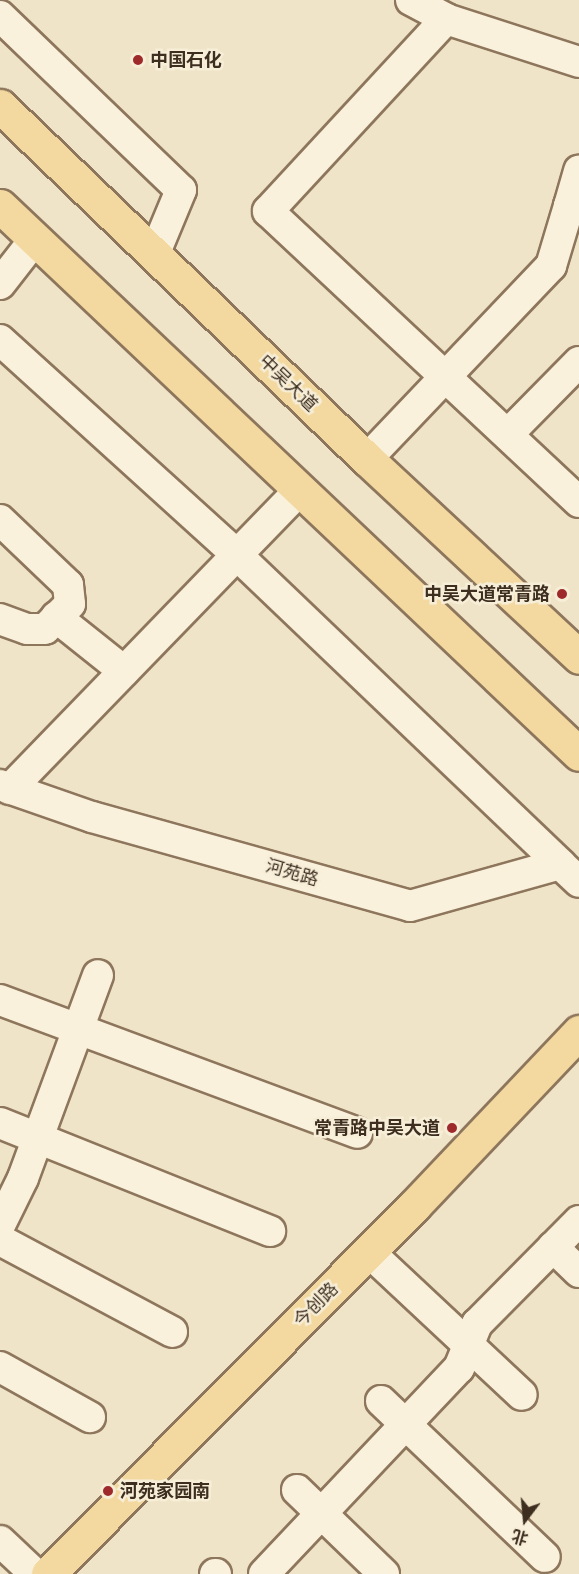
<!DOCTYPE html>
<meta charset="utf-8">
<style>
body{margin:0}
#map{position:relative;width:579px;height:1574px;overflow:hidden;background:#f0e4c8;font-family:Lora,"Noto Sans SC",serif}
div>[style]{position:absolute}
.roads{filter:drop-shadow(2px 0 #8d765c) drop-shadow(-2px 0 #8d765c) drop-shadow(0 2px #8d765c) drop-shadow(0 -2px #8d765c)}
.minor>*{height:30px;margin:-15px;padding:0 15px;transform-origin:15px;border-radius:15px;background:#faf1dc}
.major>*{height:33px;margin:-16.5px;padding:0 16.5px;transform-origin:16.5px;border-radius:16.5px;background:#f3d9a0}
.dots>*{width:16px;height:16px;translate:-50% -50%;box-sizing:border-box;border:3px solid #f7eed8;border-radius:50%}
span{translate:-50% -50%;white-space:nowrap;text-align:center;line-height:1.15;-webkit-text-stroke:5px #f7eed8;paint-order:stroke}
.poi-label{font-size:18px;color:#3d2e20;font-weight:700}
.left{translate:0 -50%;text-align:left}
.right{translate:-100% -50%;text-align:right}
.street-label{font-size:18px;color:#3d2e20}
.north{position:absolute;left:495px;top:1490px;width:60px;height:60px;-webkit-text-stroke:4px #f7eed8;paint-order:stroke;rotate:196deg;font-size:16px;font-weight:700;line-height:24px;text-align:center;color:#3d2e20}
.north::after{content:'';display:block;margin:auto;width:21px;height:27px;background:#3d2e20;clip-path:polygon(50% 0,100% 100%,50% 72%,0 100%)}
</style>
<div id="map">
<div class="roads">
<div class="minor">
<i style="left:411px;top:0;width:40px;rotate:28deg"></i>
<i style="left:446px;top:19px;width:140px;rotate:17.9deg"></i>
<i style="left:0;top:16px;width:251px;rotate:43.9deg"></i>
<i style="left:181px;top:190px;width:70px;rotate:112.6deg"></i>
<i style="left:446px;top:19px;width:262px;rotate:132.8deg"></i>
<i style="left:268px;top:211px;width:426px;rotate:43.1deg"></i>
<i style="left:569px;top:206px;width:37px;rotate:-74deg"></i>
<i style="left:0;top:284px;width:57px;rotate:-52.1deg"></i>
<i style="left:0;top:340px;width:320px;rotate:42.2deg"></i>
<i style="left:237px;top:555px;width:447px;rotate:43.7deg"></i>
<i style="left:508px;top:434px;width:101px;rotate:-45.4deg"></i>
<i style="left:367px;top:459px;width:267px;rotate:-46.4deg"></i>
<i style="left:551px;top:266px;width:63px;rotate:-73.3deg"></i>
<i style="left:569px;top:206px;width:10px;rotate:11deg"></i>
<i style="left:0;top:520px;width:94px;rotate:43.7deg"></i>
<i style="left:68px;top:585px;width:19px;rotate:84deg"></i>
<i style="left:70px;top:604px;width:35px;rotate:135deg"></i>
<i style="left:45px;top:629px;width:18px;rotate:180deg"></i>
<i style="left:27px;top:629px;width:29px;rotate:-160deg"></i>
<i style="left:56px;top:617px;width:87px;rotate:38.5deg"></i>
<i style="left:0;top:785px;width:97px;rotate:19.2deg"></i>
<i style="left:92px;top:817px;width:330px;rotate:15.6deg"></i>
<i style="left:410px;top:906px;width:156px;rotate:-15.6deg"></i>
<i style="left:560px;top:864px;width:26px;rotate:43deg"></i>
<i style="left:10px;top:789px;width:417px;rotate:-45.9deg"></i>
<i style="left:0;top:1000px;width:381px;rotate:20.4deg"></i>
<i style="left:0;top:1123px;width:291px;rotate:21.8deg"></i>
<i style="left:0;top:1225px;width:52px;rotate:-63.9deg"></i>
<i style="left:23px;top:1178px;width:216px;rotate:-69.7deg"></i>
<i style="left:0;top:1240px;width:195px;rotate:28.1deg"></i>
<i style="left:553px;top:1247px;width:36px;rotate:44deg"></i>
<i style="left:369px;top:1252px;width:209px;rotate:43.1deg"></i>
<i style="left:0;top:1367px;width:103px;rotate:29.1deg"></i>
<i style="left:381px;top:1401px;width:226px;rotate:43.6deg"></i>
<i style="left:297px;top:1490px;width:121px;rotate:44deg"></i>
<i style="left:0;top:1541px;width:48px;rotate:43.3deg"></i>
<i style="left:215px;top:1574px;width:1px"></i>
<i style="left:264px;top:1574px;width:284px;rotate:-46.6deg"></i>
<i style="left:459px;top:1368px;width:48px;rotate:-67.8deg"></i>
<i style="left:477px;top:1324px;width:145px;rotate:-45.3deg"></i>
</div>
<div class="major">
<i style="left:0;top:106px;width:509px;rotate:43.89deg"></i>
<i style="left:367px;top:459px;width:290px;rotate:43deg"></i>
<i style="left:0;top:206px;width:797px;rotate:43.42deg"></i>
<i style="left:48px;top:1574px;width:519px;rotate:-45.16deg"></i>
<i style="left:414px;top:1206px;width:240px;rotate:-46.5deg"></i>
</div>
</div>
<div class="dots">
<i style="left:138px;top:60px;background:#9e2a2b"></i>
<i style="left:562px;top:594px;background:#9e2a2b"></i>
<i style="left:452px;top:1128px;background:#9e2a2b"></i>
<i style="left:108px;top:1491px;background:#9e2a2b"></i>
</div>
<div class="poi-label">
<span class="left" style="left:150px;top:60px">中国石化</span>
<span class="right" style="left:550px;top:594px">中吴大道常青路</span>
<span class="right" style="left:440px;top:1128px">常青路中吴大道</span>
<span class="left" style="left:120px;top:1491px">河苑家园南</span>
</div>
<div class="street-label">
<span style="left:288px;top:383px;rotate:44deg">中吴大道</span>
<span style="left:292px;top:873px;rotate:16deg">河苑路</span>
<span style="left:316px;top:1305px;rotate:-45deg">今创路</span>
</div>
<div class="north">北</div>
</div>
